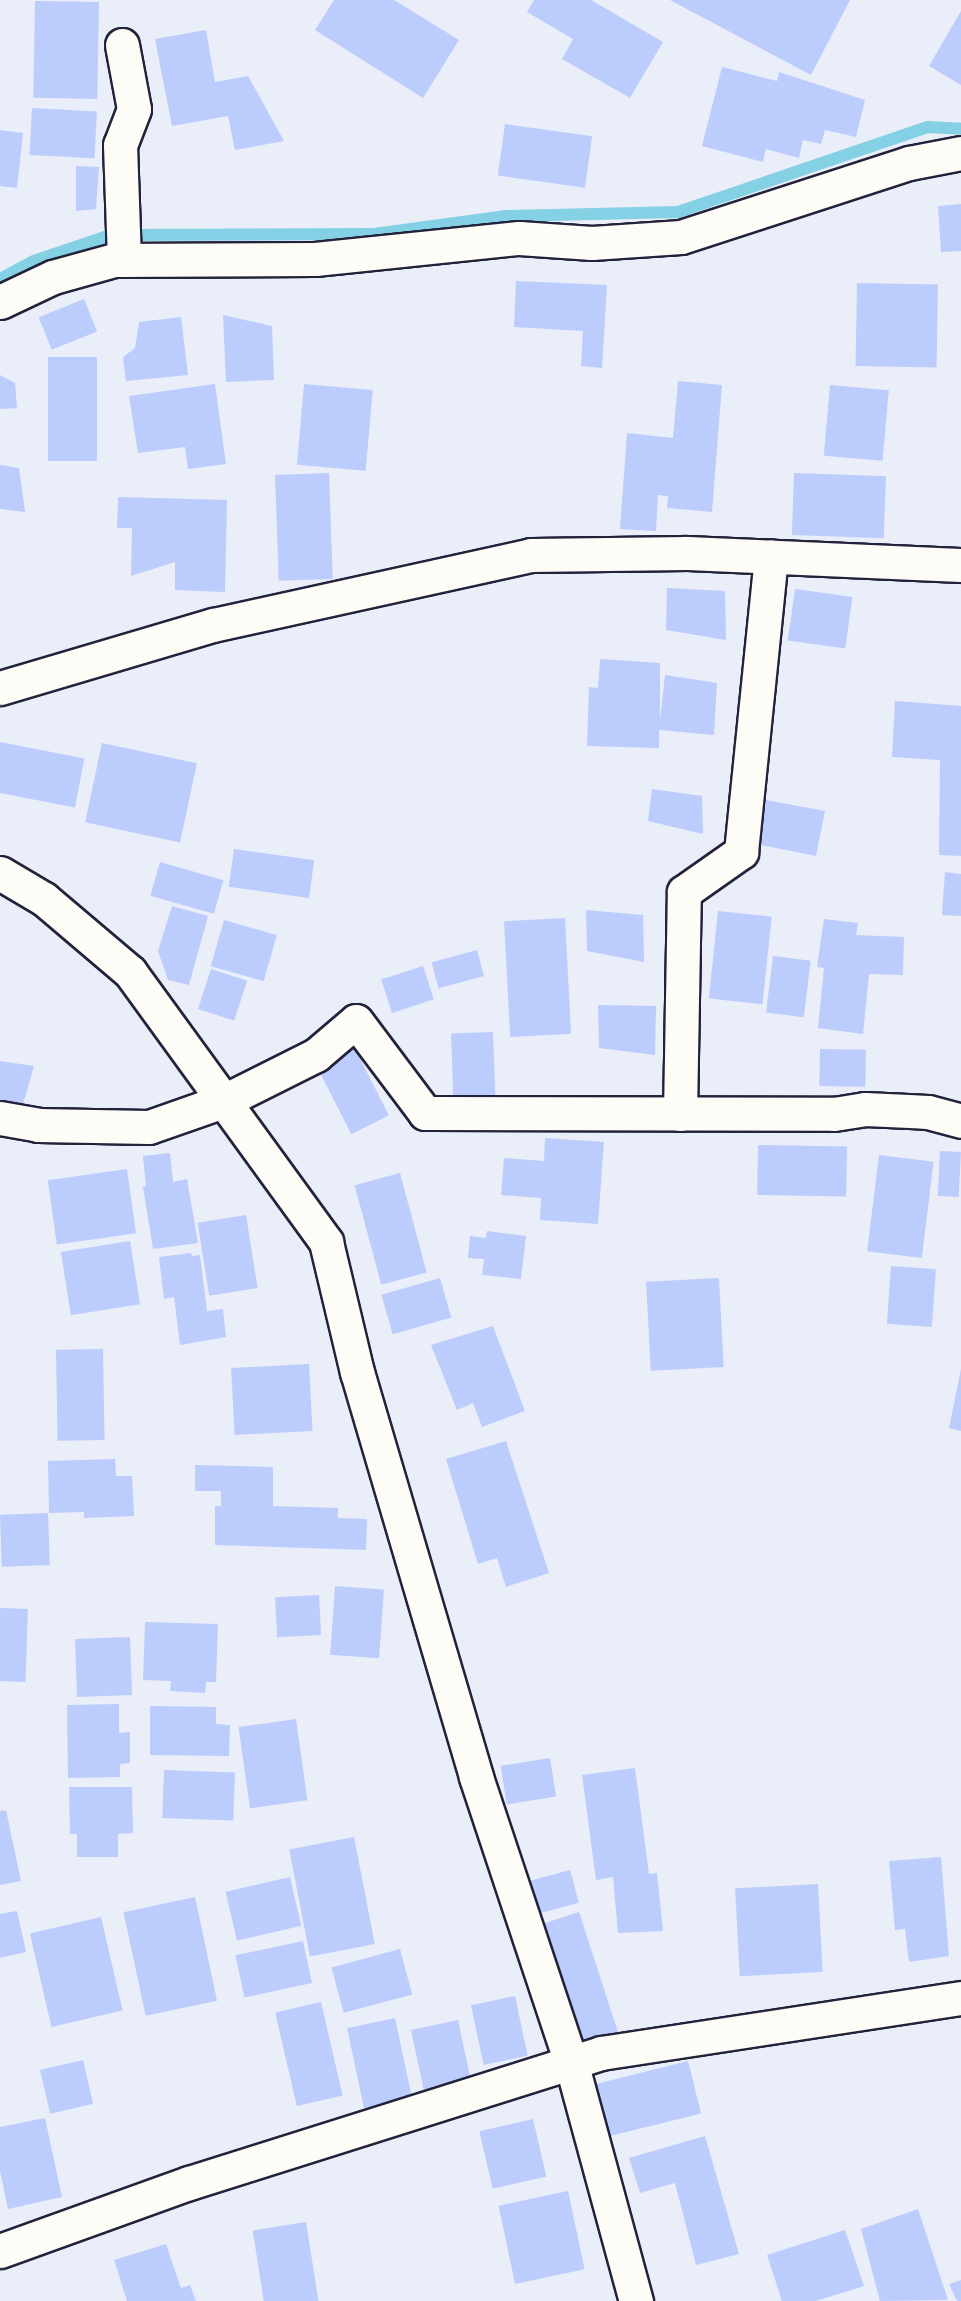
<!DOCTYPE html>
<style>
body{margin:0}
#map{position:relative;width:961px;height:2301px;overflow:hidden;background:#eaeef8;font-family:"Indie Flower",sans-serif}
div>[style]{position:absolute}
.stream>*{height:12px;margin:-6px;padding:0 6px;transform-origin:6px;border-radius:6px;background:#84d0e4}
.building>*{inset:0;background:#bcccfc;transform-origin:0 0}
.roads{filter:drop-shadow(2px 0 #22223b) drop-shadow(-2px 0 #22223b) drop-shadow(0 2px #22223b) drop-shadow(0 -2px #22223b)}
.minor>*{height:33px;margin:-16.5px;padding:0 16.5px;transform-origin:16.5px;border-radius:16.5px;background:#fdfcf7}
span{translate:-50% -50%;white-space:nowrap;text-align:center;line-height:1.15;-webkit-text-stroke:6px #fdfcf7;paint-order:stroke}
</style>
<div id="map">
<div class="stream">
<i style="left:0;top:279px;width:38px;rotate:-28deg"></i>
<i style="left:34px;top:261px;width:81px;rotate:-18.7deg"></i>
<i style="left:111px;top:235px;width:263px;rotate:-0.2deg"></i>
<i style="left:374px;top:234px;width:132px;rotate:-7.8deg"></i>
<i style="left:505px;top:216px;width:173px;rotate:-1.3deg"></i>
<i style="left:678px;top:212px;width:263px;rotate:-18.8deg"></i>
<i style="left:927px;top:127px;width:34px;rotate:3deg"></i>
</div>
<div class="building">
<i style="clip-path:polygon(334px 0,394px 0,459px 40px,423px 98px,315px 30px)"></i>
<i style="clip-path:polygon(534px 0,591px 0,663px 42px,630px 98px,562px 59px,573px 39px,527px 12px)"></i>
<i style="clip-path:polygon(670px 0,850px 0,811px 75px)"></i>
<i style="left:99px;top:2px;width:97px;height:64px;rotate:91deg"></i>
<i style="clip-path:polygon(961px 11px,961px 85px,929px 66px)"></i>
<i style="clip-path:polygon(206px 30px,215px 82px,248px 76px,284px 141px,235px 150px,228px 116px,172px 126px,155px 39px)"></i>
<i style="clip-path:polygon(722px 67px,777px 81px,779px 72px,865px 100px,856px 137px,825px 130px,821px 144px,803px 140px,799px 158px,766px 149px,763px 162px,702px 146px)"></i>
<i style="left:32px;top:108px;width:65px;height:47px;rotate:3deg"></i>
<i style="left:505px;top:124px;width:88px;height:52px;rotate:8deg"></i>
<i style="clip-path:polygon(0 130px,23px 133px,17px 188px,0 186px)"></i>
<i style="clip-path:polygon(76px 166px,99px 167px,96px 209px,76px 211px)"></i>
<i style="clip-path:polygon(961px 204px,961px 251px,941px 252px,938px 206px)"></i>
<i style="clip-path:polygon(516px 281px,607px 285px,602px 368px,581px 366px,583px 331px,514px 327px)"></i>
<i style="left:857px;top:283px;width:81px;height:83px;rotate:1deg"></i>
<i style="left:84px;top:299px;width:35px;height:49px;rotate:68deg"></i>
<i style="clip-path:polygon(223px 315px,272px 326px,274px 380px,226px 382px)"></i>
<i style="clip-path:polygon(181px 317px,188px 375px,126px 381px,123px 357px,135px 348px,139px 322px)"></i>
<i style="left:48px;top:357px;width:49px;height:104px"></i>
<i style="clip-path:polygon(0 375px,15px 383px,17px 408px,0 409px)"></i>
<i style="clip-path:polygon(678px 381px,722px 385px,712px 512px,667px 508px,668px 496px,658px 495px,656px 531px,620px 529px,627px 433px,673px 438px)"></i>
<i style="clip-path:polygon(215px 384px,226px 464px,188px 469px,185px 447px,138px 453px,129px 396px)"></i>
<i style="left:304px;top:384px;width:69px;height:81px;rotate:5deg"></i>
<i style="left:830px;top:385px;width:59px;height:71px;rotate:5deg"></i>
<i style="clip-path:polygon(0 465px,19px 468px,25px 512px,0 509px)"></i>
<i style="left:329px;top:473px;width:106px;height:54px;rotate:88deg"></i>
<i style="left:794px;top:473px;width:92px;height:62px;rotate:2deg"></i>
<i style="clip-path:polygon(118px 497px,227px 500px,225px 592px,175px 590px,175px 562px,131px 576px,132px 528px,117px 528px)"></i>
<i style="clip-path:polygon(667px 588px,725px 591px,726px 640px,666px 630px)"></i>
<i style="left:795px;top:589px;width:58px;height:52px;rotate:8deg"></i>
<i style="clip-path:polygon(600px 659px,660px 663px,660px 721px,665px 675px,717px 683px,714px 735px,659px 730px,659px 748px,587px 746px,589px 687px,598px 688px)"></i>
<i style="clip-path:polygon(895px 701px,961px 706px,961px 856px,939px 855px,940px 760px,892px 757px)"></i>
<i style="left:0;top:742px;width:86px;height:50px;rotate:11deg"></i>
<i style="left:102px;top:743px;width:97px;height:81px;rotate:12deg"></i>
<i style="clip-path:polygon(652px 789px,702px 796px,703px 834px,648px 821px)"></i>
<i style="clip-path:polygon(766px 800px,825px 811px,816px 856px,750px 843px,754px 818px,763px 820px)"></i>
<i style="left:234px;top:849px;width:81px;height:38px;rotate:8deg"></i>
<i style="left:160px;top:862px;width:66px;height:35px;rotate:16deg"></i>
<i style="clip-path:polygon(945px 872px,961px 874px,961px 916px,942px 915px)"></i>
<i style="clip-path:polygon(172px 906px,208px 916px,189px 985px,168px 980px,158px 951px)"></i>
<i style="clip-path:polygon(586px 910px,643px 915px,644px 962px,587px 951px)"></i>
<i style="left:718px;top:911px;width:54px;height:88px;rotate:6deg"></i>
<i style="left:565px;top:918px;width:116px;height:61px;rotate:87deg"></i>
<i style="clip-path:polygon(824px 919px,858px 923px,856px 935px,904px 937px,903px 975px,869px 974px,863px 1034px,818px 1028px,824px 968px,817px 967px)"></i>
<i style="left:224px;top:920px;width:55px;height:48px;rotate:16deg"></i>
<i style="left:477px;top:950px;width:27px;height:47px;rotate:75deg"></i>
<i style="left:773px;top:956px;width:38px;height:57px;rotate:7deg"></i>
<i style="left:423px;top:966px;width:35px;height:44px;rotate:72deg"></i>
<i style="left:211px;top:969px;width:38px;height:42px;rotate:18deg"></i>
<i style="clip-path:polygon(598px 1005px,656px 1006px,655px 1055px,599px 1048px)"></i>
<i style="left:493px;top:1032px;width:64px;height:42px;rotate:88deg"></i>
<i style="left:352px;top:1043px;width:81px;height:42px;rotate:63deg"></i>
<i style="left:820px;top:1049px;width:46px;height:37px;rotate:1deg"></i>
<i style="clip-path:polygon(0 1061px,34px 1066px,23px 1104px,0 1100px)"></i>
<i style="clip-path:polygon(545px 1138px,604px 1142px,598px 1224px,540px 1220px,541px 1198px,501px 1195px,504px 1158px,544px 1161px)"></i>
<i style="left:758px;top:1145px;width:89px;height:50px;rotate:1deg"></i>
<i style="left:940px;top:1151px;width:21px;height:45px;rotate:3deg"></i>
<i style="clip-path:polygon(170px 1153px,173px 1182px,187px 1179px,198px 1243px,153px 1249px,143px 1187px,146px 1186px,143px 1156px)"></i>
<i style="left:879px;top:1155px;width:55px;height:97px;rotate:7deg"></i>
<i style="left:127px;top:1169px;width:65px;height:80px;rotate:82deg"></i>
<i style="left:400px;top:1173px;width:103px;height:47px;rotate:75deg"></i>
<i style="left:246px;top:1215px;width:74px;height:49px;rotate:81deg"></i>
<i style="clip-path:polygon(487px 1231px,526px 1236px,521px 1279px,482px 1275px,484px 1259px,468px 1258px,470px 1236px,486px 1238px)"></i>
<i style="left:130px;top:1241px;width:64px;height:70px;rotate:81deg"></i>
<i style="clip-path:polygon(191px 1253px,192px 1256px,200px 1255px,207px 1311px,223px 1309px,226px 1337px,180px 1345px,174px 1297px,164px 1299px,159px 1257px)"></i>
<i style="left:891px;top:1266px;width:45px;height:58px;rotate:4deg"></i>
<i style="left:440px;top:1278px;width:41px;height:61px;rotate:74deg"></i>
<i style="left:719px;top:1278px;width:89px;height:73px;rotate:87deg"></i>
<i style="clip-path:polygon(493px 1326px,525px 1411px,482px 1427px,473px 1403px,457px 1410px,431px 1345px)"></i>
<i style="left:103px;top:1349px;width:91px;height:47px;rotate:89deg"></i>
<i style="left:309px;top:1364px;width:67px;height:78px;rotate:87deg"></i>
<i style="clip-path:polygon(961px 1369px,961px 1431px,949px 1428px)"></i>
<i style="clip-path:polygon(506px 1441px,549px 1573px,506px 1587px,497px 1558px,478px 1564px,446px 1459px)"></i>
<i style="clip-path:polygon(115px 1459px,116px 1476px,132px 1476px,134px 1516px,84px 1518px,84px 1512px,49px 1513px,48px 1461px)"></i>
<i style="clip-path:polygon(195px 1465px,273px 1467px,273px 1506px,338px 1508px,338px 1518px,367px 1519px,366px 1550px,215px 1545px,215px 1506px,221px 1506px,221px 1491px,195px 1491px)"></i>
<i style="left:48px;top:1513px;width:52px;height:48px;rotate:88deg"></i>
<i style="left:335px;top:1586px;width:49px;height:69px;rotate:4deg"></i>
<i style="left:319px;top:1595px;width:40px;height:44px;rotate:87deg"></i>
<i style="left:0;top:1608px;width:28px;height:73px;rotate:2deg"></i>
<i style="clip-path:polygon(145px 1622px,218px 1624px,216px 1682px,206px 1682px,205px 1693px,170px 1691px,171px 1681px,143px 1680px)"></i>
<i style="left:130px;top:1637px;width:58px;height:55px;rotate:88deg"></i>
<i style="clip-path:polygon(119px 1704px,119px 1733px,130px 1732px,130px 1763px,120px 1764px,120px 1777px,68px 1778px,67px 1705px)"></i>
<i style="clip-path:polygon(150px 1706px,216px 1707px,216px 1724px,230px 1725px,229px 1756px,150px 1755px)"></i>
<i style="left:296px;top:1719px;width:82px;height:58px;rotate:82deg"></i>
<i style="left:550px;top:1758px;width:39px;height:50px;rotate:81deg"></i>
<i style="clip-path:polygon(635px 1768px,649px 1874px,657px 1873px,663px 1931px,618px 1933px,613px 1877px,596px 1880px,582px 1775px)"></i>
<i style="left:164px;top:1770px;width:71px;height:48px;rotate:2deg"></i>
<i style="clip-path:polygon(69px 1787px,132px 1787px,133px 1833px,118px 1834px,118px 1857px,77px 1857px,77px 1834px,70px 1834px)"></i>
<i style="clip-path:polygon(6px 1810px,21px 1881px,0 1885px,0 1811px)"></i>
<i style="left:354px;top:1837px;width:109px;height:66px;rotate:79deg"></i>
<i style="clip-path:polygon(941px 1857px,949px 1956px,909px 1962px,905px 1929px,895px 1930px,889px 1861px)"></i>
<i style="left:570px;top:1870px;width:34px;height:52px;rotate:75deg"></i>
<i style="left:290px;top:1877px;width:50px;height:66px;rotate:77deg"></i>
<i style="left:818px;top:1884px;width:88px;height:83px;rotate:87deg"></i>
<i style="left:195px;top:1897px;width:106px;height:73px;rotate:78deg"></i>
<i style="clip-path:polygon(17px 1911px,26px 1952px,0 1958px,0 1914px)"></i>
<i style="left:579px;top:1912px;width:128px;height:46px;rotate:72deg"></i>
<i style="left:101px;top:1917px;width:96px;height:73px;rotate:77deg"></i>
<i style="left:303px;top:1941px;width:43px;height:69px;rotate:78deg"></i>
<i style="left:400px;top:1949px;width:47px;height:71px;rotate:75deg"></i>
<i style="left:515px;top:1996px;width:61px;height:45px;rotate:78deg"></i>
<i style="left:321px;top:2002px;width:96px;height:47px;rotate:77deg"></i>
<i style="left:395px;top:2018px;width:82px;height:49px;rotate:78deg"></i>
<i style="left:458px;top:2020px;width:61px;height:48px;rotate:78deg"></i>
<i style="left:83px;top:2060px;width:45px;height:44px;rotate:77deg"></i>
<i style="left:688px;top:2061px;width:54px;height:100px;rotate:76deg"></i>
<i style="clip-path:polygon(45px 2118px,62px 2197px,8px 2209px,0 2171px,0 2127px)"></i>
<i style="left:533px;top:2119px;width:59px;height:55px;rotate:77deg"></i>
<i style="clip-path:polygon(705px 2136px,739px 2254px,696px 2265px,675px 2183px,640px 2193px,629px 2158px)"></i>
<i style="left:568px;top:2191px;width:80px;height:71px;rotate:78deg"></i>
<i style="clip-path:polygon(918px 2209px,948px 2300px,880px 2301px,861px 2229px)"></i>
<i style="left:306px;top:2222px;width:80px;height:54px;rotate:81deg"></i>
<i style="clip-path:polygon(845px 2230px,864px 2286px,816px 2301px,782px 2301px,767px 2255px)"></i>
<i style="clip-path:polygon(166px 2244px,181px 2288px,190px 2285px,196px 2301px,127px 2301px,114px 2260px)"></i>
<i style="clip-path:polygon(961px 2280px,961px 2301px,957px 2301px,949px 2284px)"></i>
</div>
<div class="roads">
<div class="minor">
<i style="left:122px;top:45px;width:65px;rotate:79.4deg"></i>
<i style="left:134px;top:109px;width:39px;rotate:111deg"></i>
<i style="left:120px;top:145px;width:115px;rotate:88deg"></i>
<i style="left:0;top:302px;width:59px;rotate:-25.3deg"></i>
<i style="left:53px;top:277px;width:63px;rotate:-15.6deg"></i>
<i style="left:114px;top:260px;width:201px;rotate:-0.3deg"></i>
<i style="left:315px;top:259px;width:205px;rotate:-5.9deg"></i>
<i style="left:519px;top:238px;width:73px;rotate:3.9deg"></i>
<i style="left:592px;top:243px;width:89px;rotate:-3.9deg"></i>
<i style="left:681px;top:237px;width:240px;rotate:-18deg"></i>
<i style="left:909px;top:163px;width:53px;rotate:-10.9deg"></i>
<i style="left:0;top:688px;width:222px;rotate:-16.5deg"></i>
<i style="left:213px;top:625px;width:326px;rotate:-12.4deg"></i>
<i style="left:531px;top:555px;width:156px;rotate:-0.7deg"></i>
<i style="left:687px;top:553px;width:274px;rotate:2.5deg"></i>
<i style="left:0;top:873px;width:51px;rotate:30.6deg"></i>
<i style="left:44px;top:899px;width:113px;rotate:40.3deg"></i>
<i style="left:130px;top:972px;width:334px;rotate:54deg"></i>
<i style="left:326px;top:1242px;width:134px;rotate:76.6deg"></i>
<i style="left:357px;top:1372px;width:422px;rotate:73.6deg"></i>
<i style="left:476px;top:1777px;width:300px;rotate:71.6deg"></i>
<i style="left:571px;top:2062px;width:248px;rotate:74.8deg"></i>
<i style="left:680px;top:1114px;width:222px;rotate:-89deg"></i>
<i style="left:684px;top:892px;width:70px;rotate:-35.1deg"></i>
<i style="left:741px;top:852px;width:297px;rotate:-84.2deg"></i>
<i style="left:0;top:1118px;width:39px;rotate:10deg"></i>
<i style="left:38px;top:1125px;width:111px;rotate:1deg"></i>
<i style="left:149px;top:1127px;width:82px;rotate:-19.3deg"></i>
<i style="left:226px;top:1100px;width:101px;rotate:-26.6deg"></i>
<i style="left:316px;top:1055px;width:52px;rotate:-40.4deg"></i>
<i style="left:356px;top:1021px;width:115px;rotate:53.1deg"></i>
<i style="left:425px;top:1113px;width:409px;rotate:0.1deg"></i>
<i style="left:834px;top:1114px;width:31px;rotate:-9deg"></i>
<i style="left:865px;top:1109px;width:63px;rotate:2.7deg"></i>
<i style="left:928px;top:1112px;width:34px;rotate:15deg"></i>
<i style="left:0;top:2251px;width:201px;rotate:-19.8deg"></i>
<i style="left:189px;top:2183px;width:432px;rotate:-17.5deg"></i>
<i style="left:601px;top:2053px;width:364px;rotate:-8.7deg"></i>
</div>
</div>
</div>
